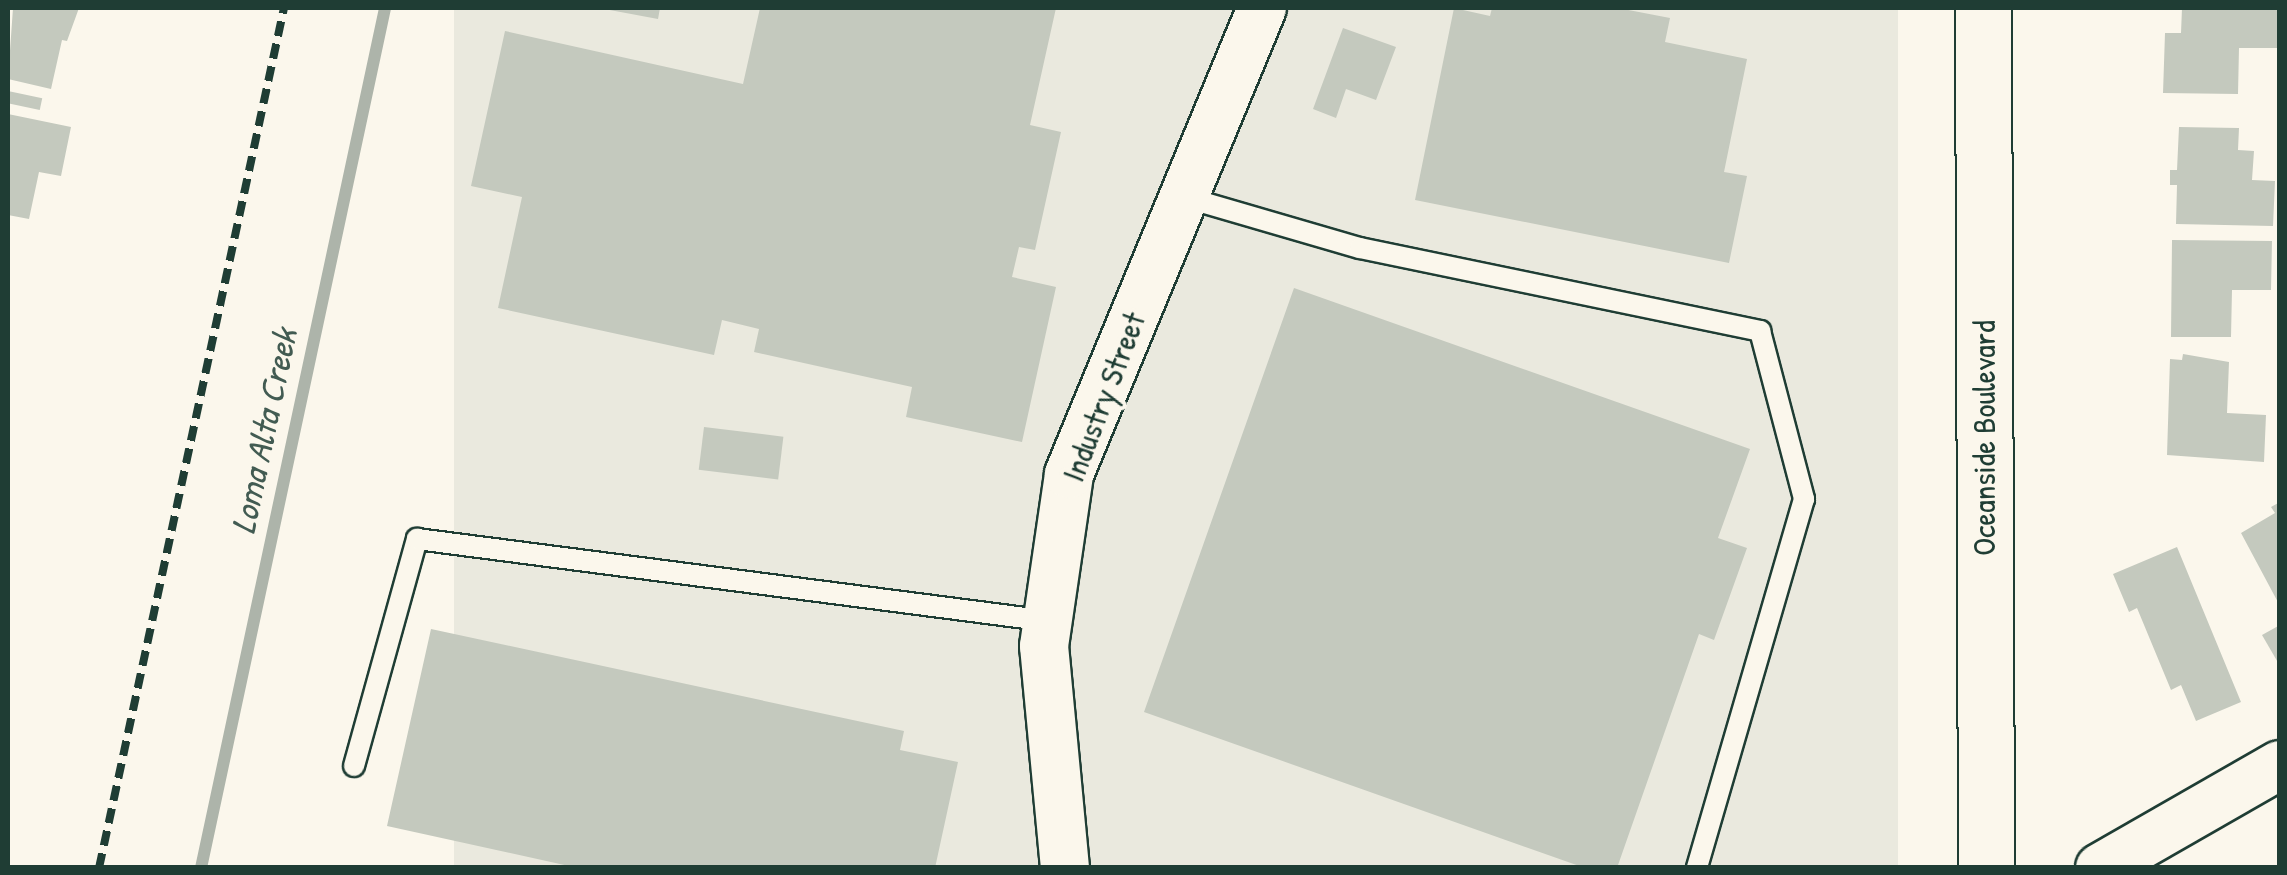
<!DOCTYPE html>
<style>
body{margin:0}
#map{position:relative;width:2287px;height:875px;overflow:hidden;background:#fbf7ec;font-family:"Patrick Hand",sans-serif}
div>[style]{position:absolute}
.built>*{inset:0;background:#eae9de;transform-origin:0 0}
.stream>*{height:12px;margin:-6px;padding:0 6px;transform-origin:6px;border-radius:6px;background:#adb4aa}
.building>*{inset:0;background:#c4c9be;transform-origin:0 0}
.roads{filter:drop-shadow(2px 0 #1f3d34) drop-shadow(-2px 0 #1f3d34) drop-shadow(0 2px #1f3d34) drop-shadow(0 -2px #1f3d34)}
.service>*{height:20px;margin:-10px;padding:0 10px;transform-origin:10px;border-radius:10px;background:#fbf7ec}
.tertiary>*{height:48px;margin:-24px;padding:0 24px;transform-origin:24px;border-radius:24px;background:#fbf7ec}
.primary>*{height:55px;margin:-27.5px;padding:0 27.5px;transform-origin:27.5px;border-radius:27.5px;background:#fbf7ec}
.rail>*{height:8px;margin-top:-4px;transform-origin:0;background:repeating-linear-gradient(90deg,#1f3d34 0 15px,transparent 0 23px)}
span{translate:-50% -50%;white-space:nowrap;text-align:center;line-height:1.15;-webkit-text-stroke:8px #fbf7ec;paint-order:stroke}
.street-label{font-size:32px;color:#1f3d34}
.water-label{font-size:35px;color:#425b52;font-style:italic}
.frame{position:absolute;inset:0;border:10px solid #1f3d34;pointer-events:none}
</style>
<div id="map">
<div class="built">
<i style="left:454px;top:8px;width:1444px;height:880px"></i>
</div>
<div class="stream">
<i style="left:201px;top:868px;width:879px;rotate:-77.92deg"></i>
</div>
<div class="building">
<i style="clip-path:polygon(13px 8px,79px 8px,67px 41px,62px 40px,51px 89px,8px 79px)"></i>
<i style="clip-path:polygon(599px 8px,660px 8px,658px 19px)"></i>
<i style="clip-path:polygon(760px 8px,1056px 8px,1030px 125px,1061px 132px,1035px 250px,1019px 247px,1012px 277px,1056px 287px,1022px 442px,906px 417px,912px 387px,754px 352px,759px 329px,722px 320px,714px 355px,498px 308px,522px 197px,471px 186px,505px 31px,743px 84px)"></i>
<i style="clip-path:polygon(1454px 8px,1490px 16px,1492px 8px,1618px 8px,1670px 18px,1665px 42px,1747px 59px,1724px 172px,1747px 176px,1729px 263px,1415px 200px)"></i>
<i style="clip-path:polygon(2182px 8px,2280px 8px,2279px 48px,2239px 48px,2238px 94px,2163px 93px,2165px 33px,2181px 33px)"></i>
<i style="clip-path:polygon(1343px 28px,1396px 47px,1376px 100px,1346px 89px,1336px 118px,1313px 109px)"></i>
<i style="left:8px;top:91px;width:35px;height:12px;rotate:12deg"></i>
<i style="clip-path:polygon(8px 114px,71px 127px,61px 176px,39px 172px,29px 219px,8px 215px)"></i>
<i style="clip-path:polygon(2179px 127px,2239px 128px,2238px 150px,2254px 151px,2252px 180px,2275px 181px,2273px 226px,2176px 224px,2177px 185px,2170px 185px,2170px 170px,2177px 170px)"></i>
<i style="clip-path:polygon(2172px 240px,2272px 241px,2271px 290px,2232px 290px,2231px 337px,2171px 337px)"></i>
<i style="clip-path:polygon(1294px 288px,1750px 449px,1718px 538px,1747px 548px,1714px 640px,1699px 634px,1617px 868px,1585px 868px,1144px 712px)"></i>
<i style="clip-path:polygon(2183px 354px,2229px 362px,2227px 413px,2266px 415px,2264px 462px,2167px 455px,2170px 359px,2182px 360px)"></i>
<i style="left:704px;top:427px;width:80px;height:43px;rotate:7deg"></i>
<i style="clip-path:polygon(2280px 502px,2280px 606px,2241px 533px,2275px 513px,2271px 507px)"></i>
<i style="clip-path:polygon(2177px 547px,2241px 702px,2196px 721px,2181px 685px,2171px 690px,2137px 608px,2129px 612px,2113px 574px)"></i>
<i style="clip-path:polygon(2280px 625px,2280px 666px,2262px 635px)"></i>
<i style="clip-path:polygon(431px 629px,904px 731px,900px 750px,958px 762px,935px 868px,578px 868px,387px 826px)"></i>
</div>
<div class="roads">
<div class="service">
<i style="left:1184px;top:197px;width:183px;rotate:16.2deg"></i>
<i style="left:1360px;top:248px;width:409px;rotate:11.7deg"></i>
<i style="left:1760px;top:331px;width:174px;rotate:75.3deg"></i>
<i style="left:1804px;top:499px;width:384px;rotate:106.2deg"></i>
<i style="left:354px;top:766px;width:236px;rotate:-74.5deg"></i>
<i style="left:417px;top:539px;width:636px;rotate:7.4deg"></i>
</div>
<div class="tertiary">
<i style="left:1065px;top:868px;width:223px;rotate:-95.4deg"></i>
<i style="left:1044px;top:646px;width:174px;rotate:-81.7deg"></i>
<i style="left:1069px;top:474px;width:504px;rotate:-67.5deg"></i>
<i style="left:2100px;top:868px;width:207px;rotate:-29.8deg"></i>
</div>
<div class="primary">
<i style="left:1983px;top:8px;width:860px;rotate:89.8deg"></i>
</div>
</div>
<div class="rail">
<i style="left:99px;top:868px;width:880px;rotate:-77.86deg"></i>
</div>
<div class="street-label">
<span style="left:1104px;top:397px;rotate:-69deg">Industry Street</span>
<span style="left:1984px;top:438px;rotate:-90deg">Oceanside Boulevard</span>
</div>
<div class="water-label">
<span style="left:264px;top:431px;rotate:-78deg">Loma Alta Creek</span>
</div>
<div class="frame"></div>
</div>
